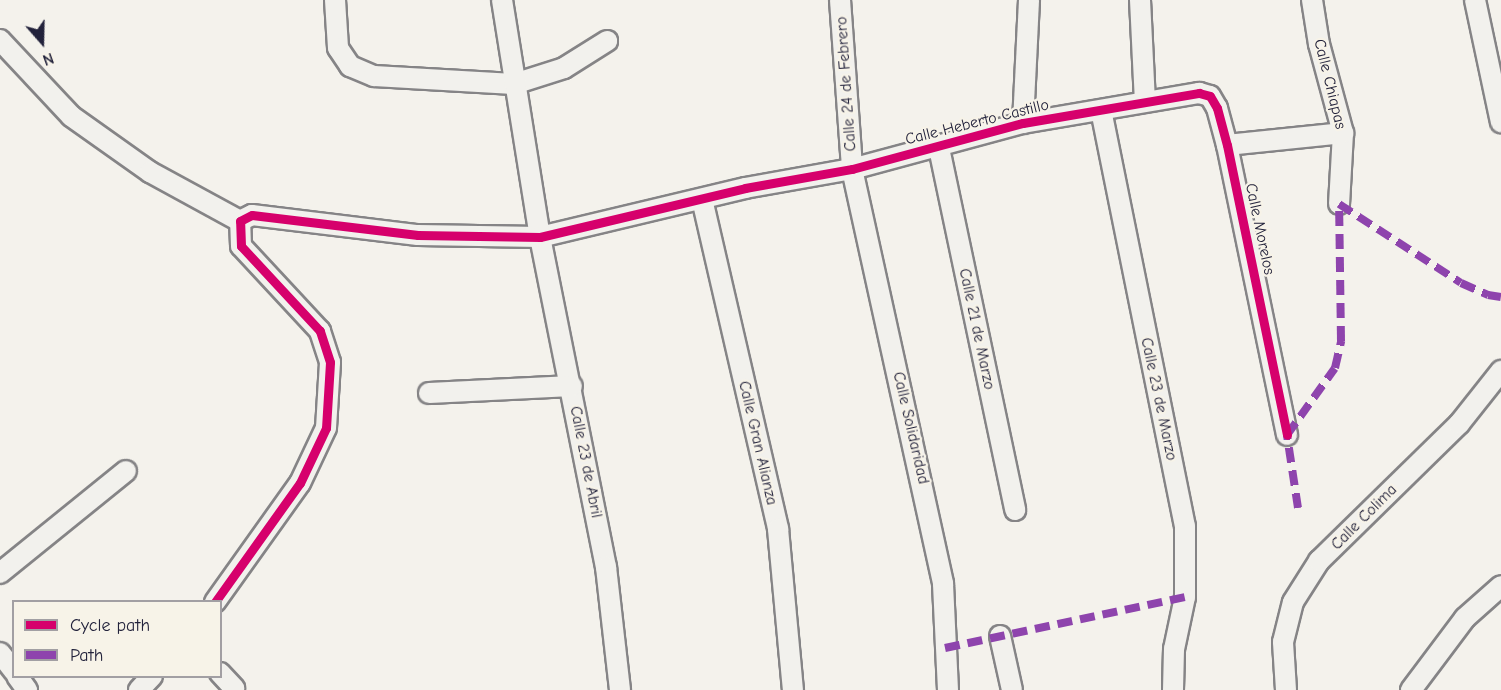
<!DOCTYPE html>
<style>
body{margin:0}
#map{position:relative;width:1501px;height:690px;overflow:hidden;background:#f4f2ec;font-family:"Comic Neue",sans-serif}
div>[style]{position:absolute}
.roads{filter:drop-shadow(2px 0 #858486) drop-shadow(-2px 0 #858486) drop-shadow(0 2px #858486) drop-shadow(0 -2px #858486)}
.street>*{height:20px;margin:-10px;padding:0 10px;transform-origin:10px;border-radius:10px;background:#f2f1ed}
.quiet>*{height:8px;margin-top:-4px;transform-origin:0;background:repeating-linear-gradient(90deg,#8e44ad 0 15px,transparent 0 23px)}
.cycleway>*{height:9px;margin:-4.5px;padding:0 4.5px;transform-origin:4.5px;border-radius:4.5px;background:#d6006c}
span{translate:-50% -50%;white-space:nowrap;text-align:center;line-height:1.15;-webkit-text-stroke:4.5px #f7f3e8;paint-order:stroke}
.street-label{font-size:16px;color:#22223b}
.legend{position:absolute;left:12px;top:600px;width:210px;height:78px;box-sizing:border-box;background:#f7f3e8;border:2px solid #a29fa3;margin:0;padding:8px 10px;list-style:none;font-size:18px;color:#22223b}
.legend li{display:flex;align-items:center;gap:12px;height:30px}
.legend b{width:30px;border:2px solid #a29fa3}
.north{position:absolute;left:12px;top:12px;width:60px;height:60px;-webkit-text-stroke:4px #f7f3e8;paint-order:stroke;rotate:160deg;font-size:16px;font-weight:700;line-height:24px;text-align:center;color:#22223b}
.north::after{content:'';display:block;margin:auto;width:21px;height:27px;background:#22223b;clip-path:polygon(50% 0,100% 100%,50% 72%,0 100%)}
</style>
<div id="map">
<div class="roads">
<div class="street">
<i style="left:335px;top:0;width:48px;rotate:86.4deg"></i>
<i style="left:338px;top:48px;width:22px;rotate:56deg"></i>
<i style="left:350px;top:66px;width:26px;rotate:23deg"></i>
<i style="left:374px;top:76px;width:140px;rotate:3.3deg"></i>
<i style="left:514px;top:84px;width:52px;rotate:-17.7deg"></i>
<i style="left:564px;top:68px;width:51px;rotate:-32.1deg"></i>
<i style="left:502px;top:0;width:240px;rotate:80.9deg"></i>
<i style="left:540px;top:237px;width:337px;rotate:78.7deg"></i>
<i style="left:606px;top:567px;width:124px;rotate:83.5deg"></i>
<i style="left:840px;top:0;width:169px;rotate:85.9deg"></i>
<i style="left:852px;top:169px;width:425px;rotate:77.6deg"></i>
<i style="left:943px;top:584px;width:106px;rotate:87.3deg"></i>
<i style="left:1140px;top:0;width:101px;rotate:87.2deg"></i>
<i style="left:1312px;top:0;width:45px;rotate:81deg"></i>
<i style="left:1319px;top:44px;width:92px;rotate:74.9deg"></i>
<i style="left:1343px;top:133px;width:71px;rotate:93.2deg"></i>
<i style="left:1475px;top:0;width:125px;rotate:78deg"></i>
<i style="left:0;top:40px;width:104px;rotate:46.9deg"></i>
<i style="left:71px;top:116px;width:97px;rotate:35.3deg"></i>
<i style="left:150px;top:172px;width:102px;rotate:28.6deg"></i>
<i style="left:1101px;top:110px;width:424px;rotate:78.6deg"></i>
<i style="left:1185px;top:526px;width:71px;rotate:90deg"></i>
<i style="left:1185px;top:597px;width:53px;rotate:101.9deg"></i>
<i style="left:1174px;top:649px;width:41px;rotate:91.4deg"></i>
<i style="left:1023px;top:123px;width:123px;rotate:-87.2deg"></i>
<i style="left:1227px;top:145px;width:117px;rotate:-5.9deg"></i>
<i style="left:939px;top:148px;width:370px;rotate:78.1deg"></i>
<i style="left:702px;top:199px;width:339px;rotate:77deg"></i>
<i style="left:778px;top:529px;width:162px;rotate:84.7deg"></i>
<i style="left:429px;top:393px;width:143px;rotate:-2.8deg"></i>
<i style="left:0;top:573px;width:162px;rotate:-39deg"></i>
<i style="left:215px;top:602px;width:146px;rotate:-54.5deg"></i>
<i style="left:300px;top:483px;width:61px;rotate:-64.7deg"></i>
<i style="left:326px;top:428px;width:66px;rotate:-86.5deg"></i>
<i style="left:330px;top:362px;width:33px;rotate:-108deg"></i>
<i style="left:320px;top:331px;width:116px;rotate:-132.9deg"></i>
<i style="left:241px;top:246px;width:25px;rotate:-92deg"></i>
<i style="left:240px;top:221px;width:13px;rotate:-27deg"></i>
<i style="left:252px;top:215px;width:167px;rotate:6.9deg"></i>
<i style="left:418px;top:235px;width:122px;rotate:0.9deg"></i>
<i style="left:540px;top:237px;width:211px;rotate:-13.4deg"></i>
<i style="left:745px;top:188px;width:109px;rotate:-10.1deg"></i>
<i style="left:852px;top:169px;width:177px;rotate:-15.1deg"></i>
<i style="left:1023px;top:123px;width:179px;rotate:-9.7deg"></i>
<i style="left:1199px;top:93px;width:11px;rotate:15deg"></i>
<i style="left:1210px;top:96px;width:14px;rotate:60deg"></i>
<i style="left:1217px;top:108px;width:38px;rotate:75deg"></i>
<i style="left:1227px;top:145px;width:296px;rotate:78.3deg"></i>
<i style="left:1000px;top:636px;width:55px;rotate:77.5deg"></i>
<i style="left:0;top:653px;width:23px;rotate:52deg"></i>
<i style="left:220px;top:673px;width:21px;rotate:47deg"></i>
<i style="left:17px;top:676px;width:17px;rotate:54deg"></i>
<i style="left:139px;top:690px;width:19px;rotate:-47deg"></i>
<i style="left:1286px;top:690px;width:48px;rotate:-93.6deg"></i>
<i style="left:1283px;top:642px;width:41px;rotate:-76deg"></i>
<i style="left:1293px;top:602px;width:49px;rotate:-57.6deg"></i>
<i style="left:1319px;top:561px;width:196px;rotate:-44.4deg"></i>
<i style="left:1459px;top:424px;width:68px;rotate:-51.6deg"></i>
<i style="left:1411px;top:690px;width:90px;rotate:-53.1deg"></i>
<i style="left:1465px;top:618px;width:48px;rotate:-41.6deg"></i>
</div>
</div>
<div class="quiet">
<i style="left:1339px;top:204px;width:145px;rotate:32.9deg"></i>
<i style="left:1461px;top:283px;width:30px;rotate:24deg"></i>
<i style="left:1488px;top:295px;width:13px;rotate:9deg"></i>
<i style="left:1298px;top:508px;width:74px;rotate:-98.6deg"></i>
<i style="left:1287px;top:435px;width:82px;rotate:-54.4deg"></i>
<i style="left:1335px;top:368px;width:28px;rotate:-77deg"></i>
<i style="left:1341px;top:341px;width:137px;rotate:-90.8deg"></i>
<i style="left:945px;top:648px;width:245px;rotate:-12deg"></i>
</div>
<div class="cycleway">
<i style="left:215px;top:602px;width:146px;rotate:-54.5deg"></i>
<i style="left:300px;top:483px;width:61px;rotate:-64.7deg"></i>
<i style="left:326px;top:428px;width:66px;rotate:-86.5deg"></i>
<i style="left:330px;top:362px;width:33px;rotate:-108deg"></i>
<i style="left:320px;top:331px;width:116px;rotate:-132.9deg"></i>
<i style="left:241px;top:246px;width:25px;rotate:-92deg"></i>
<i style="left:240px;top:221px;width:13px;rotate:-27deg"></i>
<i style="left:252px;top:215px;width:167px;rotate:6.9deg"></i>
<i style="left:418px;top:235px;width:122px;rotate:0.9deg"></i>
<i style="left:540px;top:237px;width:211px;rotate:-13.4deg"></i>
<i style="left:745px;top:188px;width:109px;rotate:-10.1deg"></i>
<i style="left:852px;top:169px;width:177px;rotate:-15.1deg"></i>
<i style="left:1023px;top:123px;width:179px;rotate:-9.7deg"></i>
<i style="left:1199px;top:93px;width:11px;rotate:15deg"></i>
<i style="left:1210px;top:96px;width:14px;rotate:60deg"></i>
<i style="left:1217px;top:108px;width:38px;rotate:75deg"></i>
<i style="left:1227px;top:145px;width:296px;rotate:78.3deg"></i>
</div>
<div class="street-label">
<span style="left:846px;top:84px;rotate:-94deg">Calle 24 de Febrero</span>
<span style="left:1330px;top:84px;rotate:76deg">Calle Chiapas</span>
<span style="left:977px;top:122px;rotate:-14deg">Calle Heberto Castillo</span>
<span style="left:1260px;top:229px;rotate:78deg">Calle Morelos</span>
<span style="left:977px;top:329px;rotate:78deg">Calle 21 de Marzo</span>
<span style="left:1159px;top:399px;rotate:78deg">Calle 23 de Marzo</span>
<span style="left:911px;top:428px;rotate:77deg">Calle Solidaridad</span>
<span style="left:758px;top:443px;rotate:77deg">Calle Gran Alianza</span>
<span style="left:586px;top:462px;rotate:79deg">Calle 23 de Abril</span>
<span style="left:1364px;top:517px;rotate:-45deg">Calle Colima</span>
</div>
<ul class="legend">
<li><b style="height:8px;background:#d6006c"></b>Cycle path</li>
<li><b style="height:8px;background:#8e44ad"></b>Path</li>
</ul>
<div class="north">N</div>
</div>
